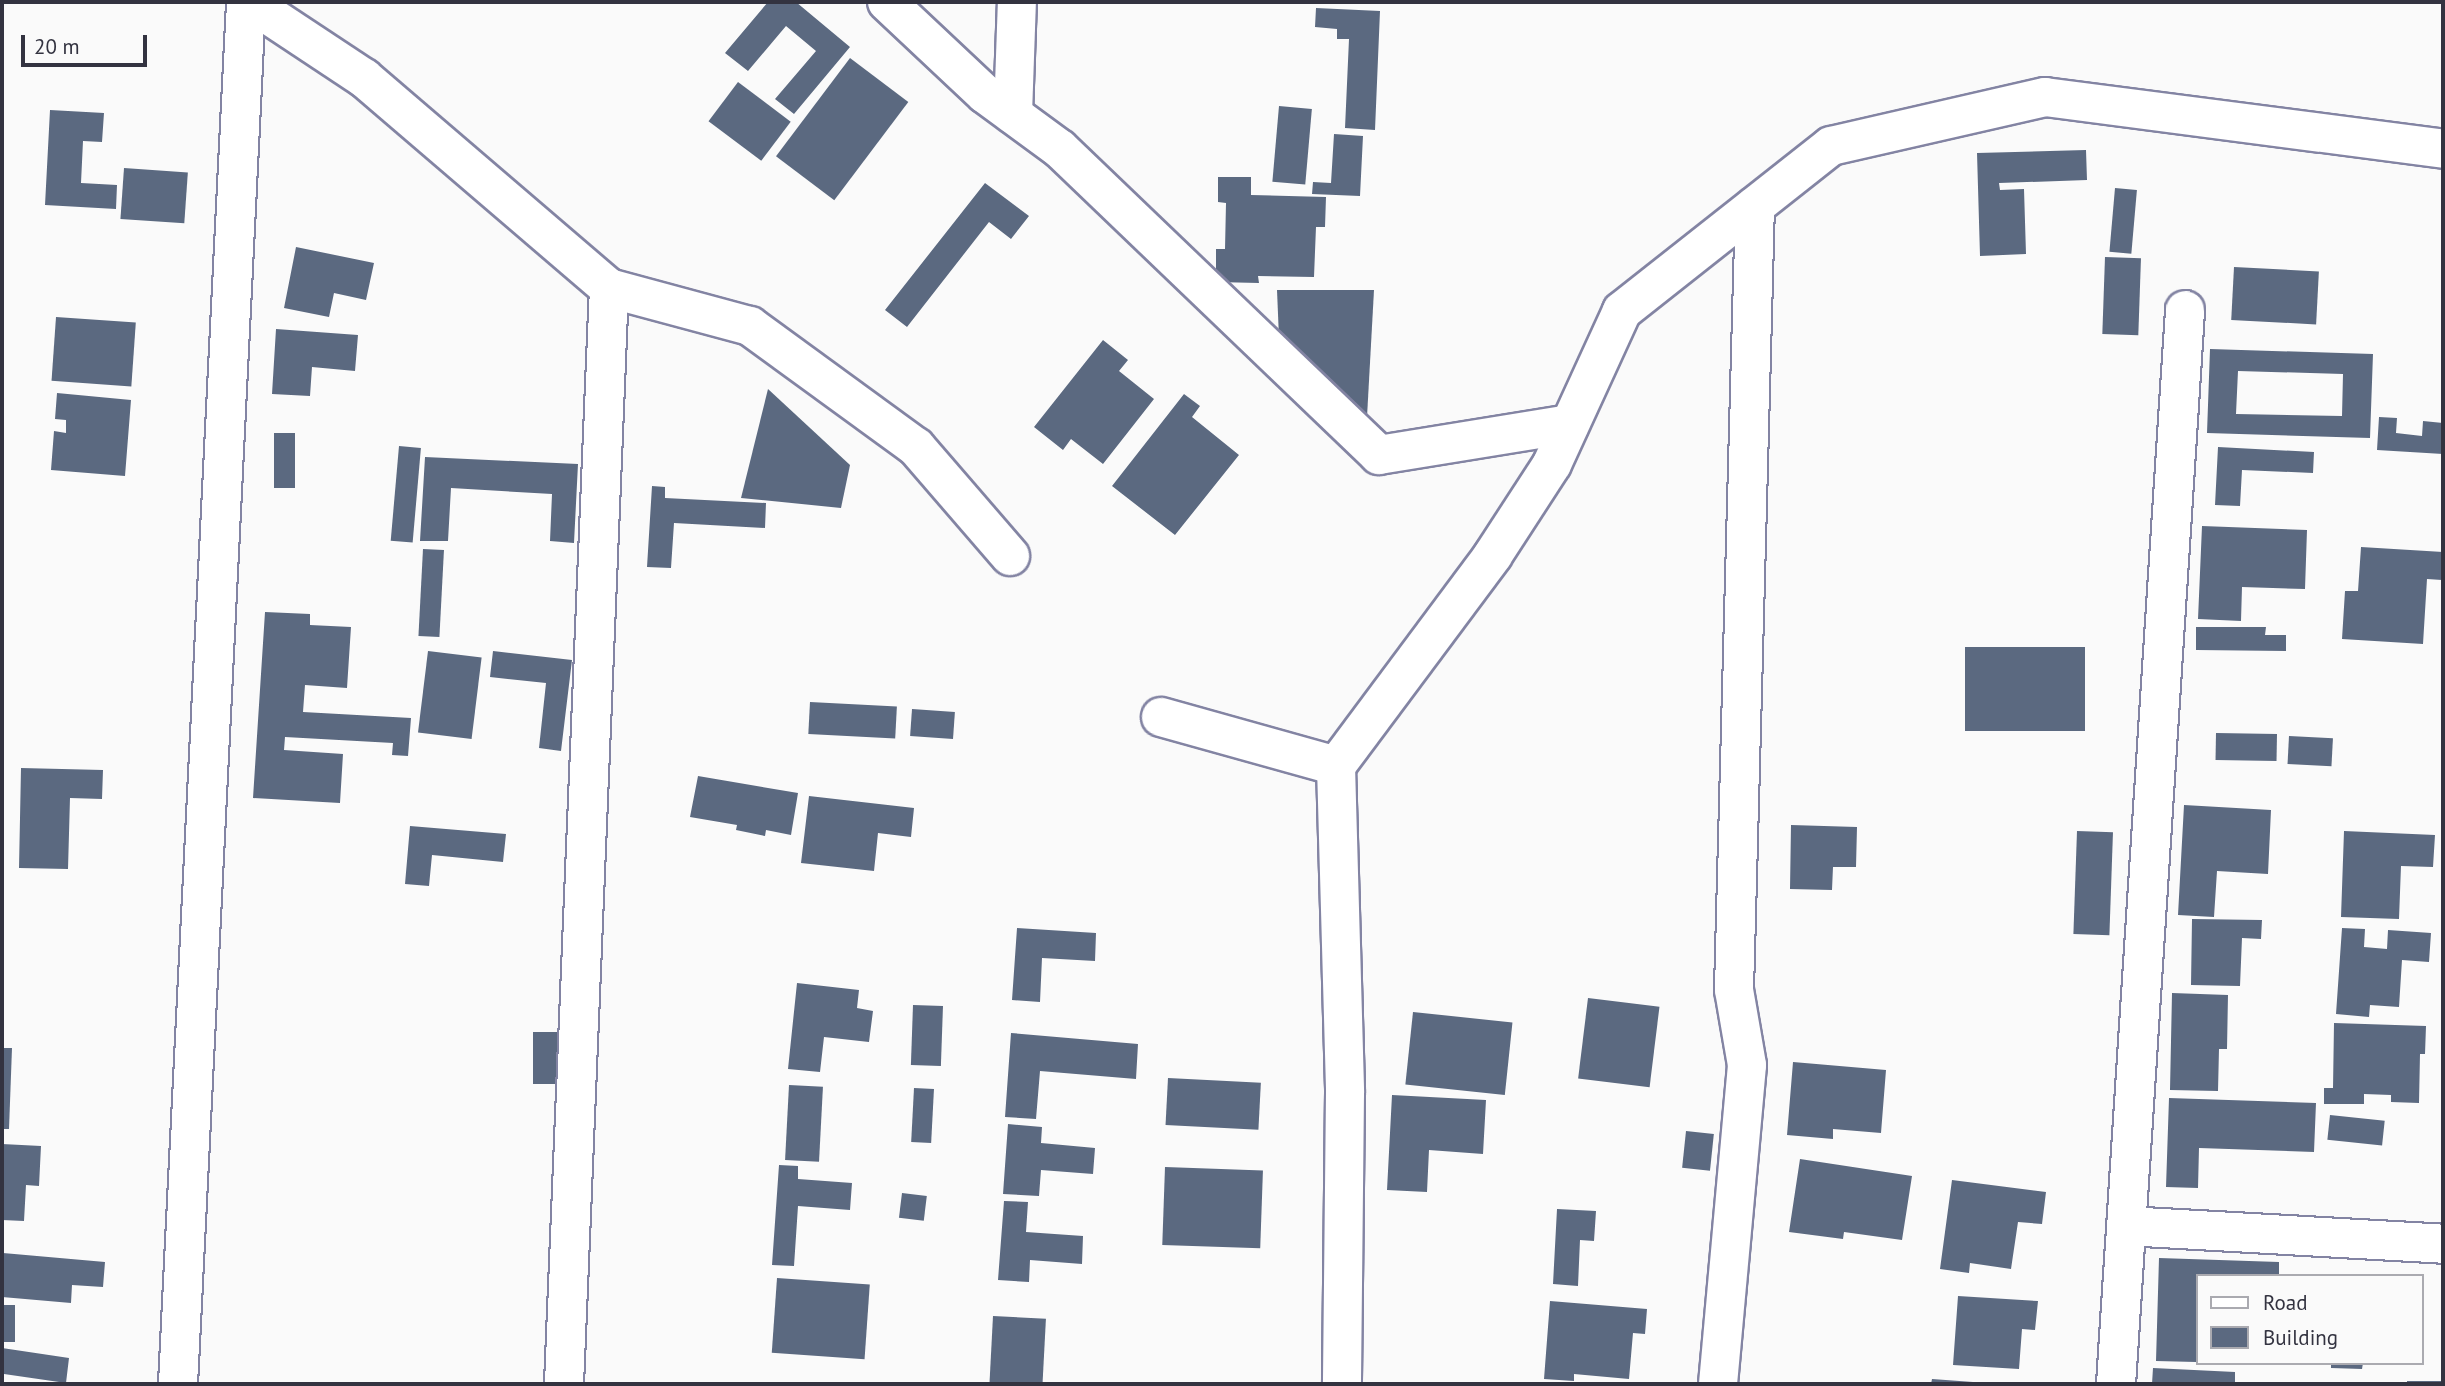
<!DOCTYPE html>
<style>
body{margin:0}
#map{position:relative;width:2445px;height:1386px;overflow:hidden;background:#fafafa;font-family:"PT Sans",sans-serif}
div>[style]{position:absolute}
.building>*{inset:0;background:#5b6980;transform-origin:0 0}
.roads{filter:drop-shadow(2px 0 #8384a3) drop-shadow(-2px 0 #8384a3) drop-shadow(0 2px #8384a3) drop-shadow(0 -2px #8384a3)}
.minor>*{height:38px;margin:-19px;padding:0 19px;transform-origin:19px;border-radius:19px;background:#fff}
span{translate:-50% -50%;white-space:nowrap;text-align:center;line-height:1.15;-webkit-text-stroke:7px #fafafa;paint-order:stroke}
.frame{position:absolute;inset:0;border:4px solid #333340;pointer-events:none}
.legend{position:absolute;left:2196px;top:1274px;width:228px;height:91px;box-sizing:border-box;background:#fafafa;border:2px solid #aaaab0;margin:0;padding:9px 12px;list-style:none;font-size:21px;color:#333340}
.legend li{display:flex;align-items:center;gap:14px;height:35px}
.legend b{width:35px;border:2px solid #aaaab0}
.scale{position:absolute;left:21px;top:35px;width:126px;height:32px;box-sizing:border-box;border:4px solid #333340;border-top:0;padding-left:9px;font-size:21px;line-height:24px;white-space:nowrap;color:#333340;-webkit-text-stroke:5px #fafafa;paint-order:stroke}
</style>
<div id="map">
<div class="building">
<i style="clip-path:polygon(768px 2px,796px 2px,850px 47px,794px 114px,775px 99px,816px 51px,786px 26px,748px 71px,725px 53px)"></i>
<i style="clip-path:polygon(1316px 8px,1380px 11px,1375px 130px,1345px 128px,1349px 39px,1337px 39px,1337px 29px,1315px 27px)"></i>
<i style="left:850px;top:58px;width:73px;height:123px;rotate:37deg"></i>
<i style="left:738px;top:82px;width:66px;height:49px;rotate:37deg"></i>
<i style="left:1279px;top:106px;width:33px;height:76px;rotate:5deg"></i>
<i style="clip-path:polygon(50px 110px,104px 113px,102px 142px,83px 141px,81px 183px,117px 185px,116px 209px,45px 205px)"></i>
<i style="clip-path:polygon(1334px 134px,1363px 136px,1360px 196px,1312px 194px,1313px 182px,1331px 183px)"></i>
<i style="clip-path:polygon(2086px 150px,2087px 180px,1999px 183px,2000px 190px,2024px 189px,2026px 254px,1980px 256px,1977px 153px)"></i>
<i style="left:124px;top:168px;width:64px;height:51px;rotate:4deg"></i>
<i style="clip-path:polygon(1218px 177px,1251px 177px,1251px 195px,1326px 197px,1325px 227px,1316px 227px,1314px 277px,1258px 276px,1259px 283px,1216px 282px,1216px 249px,1225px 249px,1226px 203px,1218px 202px)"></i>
<i style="clip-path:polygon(985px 183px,1029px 216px,1011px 239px,989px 222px,907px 327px,885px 310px)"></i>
<i style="left:2115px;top:188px;width:22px;height:64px;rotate:5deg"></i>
<i style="clip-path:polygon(296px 247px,374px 263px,366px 300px,334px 293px,329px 317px,284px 308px)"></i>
<i style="left:2105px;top:257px;width:36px;height:77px;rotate:2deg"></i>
<i style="left:2234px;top:267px;width:85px;height:53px;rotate:3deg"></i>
<i style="clip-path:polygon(1277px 290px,1374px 290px,1367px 417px,1279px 338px)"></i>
<i style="left:56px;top:317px;width:80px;height:64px;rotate:4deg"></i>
<i style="clip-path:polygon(276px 329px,358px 335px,355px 371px,312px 367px,310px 396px,272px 394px)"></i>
<i style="clip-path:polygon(1103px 340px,1128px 360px,1119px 371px,1154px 399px,1103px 464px,1071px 439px,1063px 450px,1034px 427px)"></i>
<i style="clip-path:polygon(evenodd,2210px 349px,2373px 354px,2370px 438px,2207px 433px,2210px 349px,2238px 371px,2343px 374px,2342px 416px,2236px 414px,2238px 371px)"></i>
<i style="clip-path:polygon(768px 389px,850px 465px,841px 508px,741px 498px)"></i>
<i style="clip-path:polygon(57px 393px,131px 400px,125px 476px,51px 470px,54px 431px,66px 433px,66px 420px,55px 419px)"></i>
<i style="clip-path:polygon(1184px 394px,1200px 406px,1192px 417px,1239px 455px,1175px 535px,1112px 486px)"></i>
<i style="clip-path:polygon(2379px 417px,2397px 418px,2396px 433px,2422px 436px,2423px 421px,2443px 423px,2443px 454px,2377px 450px)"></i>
<i style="left:274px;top:433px;width:21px;height:55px"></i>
<i style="left:399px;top:446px;width:22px;height:95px;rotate:5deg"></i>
<i style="clip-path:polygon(2218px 447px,2314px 452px,2313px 473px,2242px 470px,2240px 506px,2215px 505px)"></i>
<i style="clip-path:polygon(425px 457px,578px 464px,574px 543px,550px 541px,552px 494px,451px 488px,448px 541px,420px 541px)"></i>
<i style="clip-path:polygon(652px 486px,665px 487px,665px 498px,766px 503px,765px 528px,674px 523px,671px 568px,647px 567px)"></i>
<i style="clip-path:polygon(2202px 526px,2307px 530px,2305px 589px,2242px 587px,2241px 621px,2198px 619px)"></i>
<i style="clip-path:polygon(2361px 547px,2443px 552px,2442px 580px,2427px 579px,2423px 644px,2342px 639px,2345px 591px,2358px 591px)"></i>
<i style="left:423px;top:549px;width:21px;height:87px;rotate:3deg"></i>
<i style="clip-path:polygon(265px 612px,310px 614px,310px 625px,351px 627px,347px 688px,305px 685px,303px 712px,411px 718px,408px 756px,392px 755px,393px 743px,285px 737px,284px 750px,343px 754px,340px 803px,253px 798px)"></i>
<i style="clip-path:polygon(2196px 627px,2266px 627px,2265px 635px,2286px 635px,2286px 651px,2196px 650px)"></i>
<i style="left:1965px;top:647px;width:120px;height:84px"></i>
<i style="left:428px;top:651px;width:54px;height:82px;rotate:7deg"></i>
<i style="clip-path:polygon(493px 651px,572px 660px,561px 751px,539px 748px,546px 683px,490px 677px)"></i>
<i style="left:810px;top:702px;width:87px;height:32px;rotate:3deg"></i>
<i style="left:912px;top:709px;width:43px;height:27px;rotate:4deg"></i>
<i style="left:2216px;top:733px;width:61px;height:27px;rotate:1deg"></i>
<i style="left:2289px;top:736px;width:44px;height:28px;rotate:3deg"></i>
<i style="clip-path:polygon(21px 768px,103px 770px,102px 799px,70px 798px,68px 869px,19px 868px)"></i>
<i style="clip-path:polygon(698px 776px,798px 793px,791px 835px,766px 830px,765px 836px,736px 830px,737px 825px,690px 817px)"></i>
<i style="clip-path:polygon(809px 796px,914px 808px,911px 837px,878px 833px,874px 871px,801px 863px)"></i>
<i style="clip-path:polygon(2184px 805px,2271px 810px,2268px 874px,2217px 871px,2214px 917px,2178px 915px)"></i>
<i style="clip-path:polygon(1791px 825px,1857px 827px,1856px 867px,1833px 867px,1832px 890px,1790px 889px)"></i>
<i style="clip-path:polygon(410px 826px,506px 834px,503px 862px,432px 855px,429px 886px,405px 884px)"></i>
<i style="left:2077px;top:831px;width:36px;height:103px;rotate:2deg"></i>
<i style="clip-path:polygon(2344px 831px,2435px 835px,2433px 867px,2401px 866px,2399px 919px,2341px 917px)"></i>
<i style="clip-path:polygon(2192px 919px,2262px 920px,2261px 939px,2242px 938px,2240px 986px,2191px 985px)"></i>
<i style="clip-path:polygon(1017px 928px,1096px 933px,1095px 961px,1042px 958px,1040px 1002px,1012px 1000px)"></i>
<i style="clip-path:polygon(2342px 928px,2365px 929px,2364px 947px,2387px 949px,2388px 930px,2431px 933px,2429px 962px,2402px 960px,2399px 1007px,2370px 1005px,2369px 1017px,2336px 1014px)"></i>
<i style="clip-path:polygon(797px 983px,859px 990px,857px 1008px,873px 1011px,869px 1042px,824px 1037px,820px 1072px,788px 1069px)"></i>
<i style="clip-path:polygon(2172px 993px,2228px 995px,2227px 1049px,2219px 1049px,2218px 1091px,2170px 1090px)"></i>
<i style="left:1588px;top:998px;width:72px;height:81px;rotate:7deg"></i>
<i style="left:913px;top:1005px;width:30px;height:60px;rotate:2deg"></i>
<i style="left:1413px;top:1012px;width:100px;height:73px;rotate:6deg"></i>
<i style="clip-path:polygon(2334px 1023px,2426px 1026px,2425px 1054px,2420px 1054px,2419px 1103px,2391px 1102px,2391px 1095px,2364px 1094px,2364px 1104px,2324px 1104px,2324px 1088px,2333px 1088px)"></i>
<i style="left:533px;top:1032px;width:24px;height:52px"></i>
<i style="clip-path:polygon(1011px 1033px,1138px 1044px,1136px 1079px,1040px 1071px,1036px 1119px,1005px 1117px)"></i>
<i style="clip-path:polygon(2px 1048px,12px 1048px,9px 1129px,2px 1129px)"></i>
<i style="clip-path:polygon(1793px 1062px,1886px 1070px,1881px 1133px,1833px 1129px,1833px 1139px,1787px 1135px)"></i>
<i style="left:1168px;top:1078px;width:93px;height:47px;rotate:3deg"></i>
<i style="left:789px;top:1085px;width:34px;height:75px;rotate:3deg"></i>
<i style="left:914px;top:1088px;width:20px;height:54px;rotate:3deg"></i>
<i style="clip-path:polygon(1392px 1095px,1486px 1100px,1483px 1154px,1429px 1150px,1427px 1192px,1387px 1190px)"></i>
<i style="clip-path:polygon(2169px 1098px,2316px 1103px,2314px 1152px,2199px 1148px,2198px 1188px,2166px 1187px)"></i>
<i style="left:2330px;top:1115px;width:55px;height:25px;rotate:6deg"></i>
<i style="clip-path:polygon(1008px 1124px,1042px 1127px,1041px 1143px,1095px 1148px,1093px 1174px,1041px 1170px,1039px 1196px,1003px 1194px)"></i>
<i style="left:1686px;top:1131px;width:28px;height:37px;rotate:6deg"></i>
<i style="clip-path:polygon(2px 1144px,41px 1146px,39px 1186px,26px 1185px,24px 1221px,2px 1220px)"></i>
<i style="clip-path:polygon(1800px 1159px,1912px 1176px,1902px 1240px,1844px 1232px,1843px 1239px,1789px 1232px)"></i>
<i style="clip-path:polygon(779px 1165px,798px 1166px,798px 1179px,852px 1183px,850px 1210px,798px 1206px,794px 1266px,772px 1265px)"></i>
<i style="left:1165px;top:1167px;width:98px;height:78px;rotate:2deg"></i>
<i style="clip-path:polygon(1952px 1180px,2046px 1192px,2042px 1224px,2018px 1222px,2011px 1269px,1970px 1263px,1969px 1273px,1940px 1269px)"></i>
<i style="left:902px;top:1193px;width:25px;height:25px;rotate:7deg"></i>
<i style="clip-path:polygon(1004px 1201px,1028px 1202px,1026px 1232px,1083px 1236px,1082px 1264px,1030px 1260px,1029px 1282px,998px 1280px)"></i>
<i style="clip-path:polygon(1557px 1209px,1596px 1211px,1594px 1241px,1580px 1240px,1578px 1286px,1553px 1284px)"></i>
<i style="clip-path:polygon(3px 1253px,105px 1262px,103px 1287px,72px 1285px,71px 1303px,2px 1297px)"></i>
<i style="clip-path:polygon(2159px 1258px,2279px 1262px,2279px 1276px,2198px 1276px,2196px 1362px,2156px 1361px)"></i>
<i style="left:777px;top:1278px;width:93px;height:75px;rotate:4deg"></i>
<i style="clip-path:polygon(1958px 1296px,2038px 1301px,2035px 1330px,2022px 1329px,2019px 1369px,1953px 1365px)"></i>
<i style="clip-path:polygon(1550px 1301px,1647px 1309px,1645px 1334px,1633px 1333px,1629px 1379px,1574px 1374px,1574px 1381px,1544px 1379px)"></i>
<i style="left:2px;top:1305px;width:13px;height:37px"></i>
<i style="left:993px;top:1316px;width:53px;height:68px;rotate:3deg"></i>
<i style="clip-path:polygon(2px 1348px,69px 1358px,66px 1383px,4px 1374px,2px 1381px)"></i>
<i style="clip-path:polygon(2331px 1363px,2363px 1363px,2362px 1369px,2331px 1368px)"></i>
<i style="clip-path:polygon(2153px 1368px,2235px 1372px,2235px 1384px,2152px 1384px)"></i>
<i style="clip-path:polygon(1932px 1379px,1973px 1382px,1972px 1384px,1931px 1384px)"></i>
<i style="left:2407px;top:1381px;width:36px;height:3px"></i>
</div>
<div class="roads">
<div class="minor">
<i style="left:249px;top:2px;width:138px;rotate:33.5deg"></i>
<i style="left:364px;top:78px;width:323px;rotate:40.6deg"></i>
<i style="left:609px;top:288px;width:146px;rotate:15.1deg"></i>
<i style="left:750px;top:326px;width:205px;rotate:36.1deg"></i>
<i style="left:916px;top:447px;width:144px;rotate:49.2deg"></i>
<i style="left:887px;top:2px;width:134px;rotate:43.2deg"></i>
<i style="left:985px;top:94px;width:93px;rotate:36.3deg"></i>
<i style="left:1060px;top:149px;width:442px;rotate:43.8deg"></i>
<i style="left:1379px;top:455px;width:193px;rotate:-9.2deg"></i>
<i style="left:1013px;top:114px;width:112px;rotate:-88deg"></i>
<i style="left:1161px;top:717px;width:182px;rotate:15.6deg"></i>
<i style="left:1336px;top:766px;width:263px;rotate:-53.3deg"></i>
<i style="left:1493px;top:555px;width:108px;rotate:-57deg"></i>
<i style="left:1552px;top:464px;width:168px;rotate:-65.4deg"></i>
<i style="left:1622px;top:311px;width:266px;rotate:-38.3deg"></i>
<i style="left:1831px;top:146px;width:220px;rotate:-12.9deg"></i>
<i style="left:2045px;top:97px;width:401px;rotate:7.4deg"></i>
<i style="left:1336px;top:766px;width:327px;rotate:88.4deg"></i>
<i style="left:1345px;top:1093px;width:291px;rotate:90.6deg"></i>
<i style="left:2126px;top:1226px;width:318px;rotate:3.2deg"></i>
<i style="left:178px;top:1384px;width:1384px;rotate:-87.18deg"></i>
<i style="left:564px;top:1384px;width:1097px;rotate:-87.65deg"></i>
<i style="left:1718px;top:1384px;width:320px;rotate:-84.8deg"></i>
<i style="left:1747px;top:1065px;width:76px;rotate:-99.8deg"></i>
<i style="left:1734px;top:990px;width:784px;rotate:-88.47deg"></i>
<i style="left:2116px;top:1384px;width:1076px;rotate:-86.32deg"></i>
</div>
</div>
<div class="frame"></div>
<ul class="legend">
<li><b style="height:9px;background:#fff"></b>Road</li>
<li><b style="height:19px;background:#5b6980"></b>Building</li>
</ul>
<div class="scale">20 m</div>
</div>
